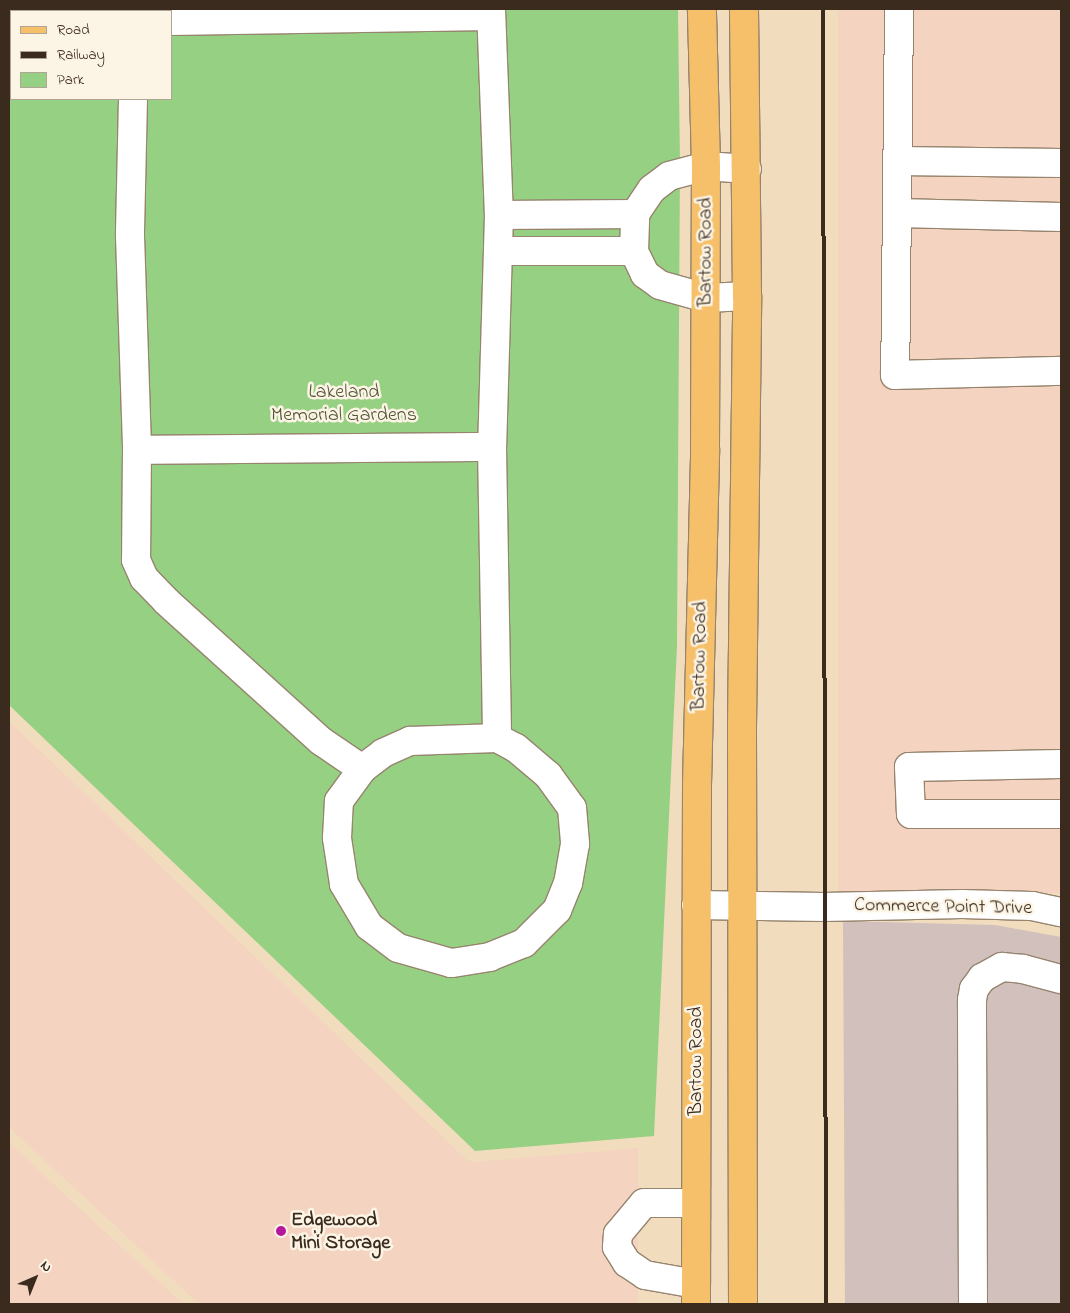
<!DOCTYPE html>
<style>
body{margin:0}
#map{position:relative;width:1070px;height:1313px;overflow:hidden;background:#f1ddbd;font-family:"Indie Flower",sans-serif}
div>[style]{position:absolute}
.built>*{inset:0;background:#f5d3c1;transform-origin:0 0}
.industrial>*{inset:0;background:#d1c0bc}
.green>*{inset:0;background:#96d083}
.roads{filter:drop-shadow(1px 0 #96846e) drop-shadow(-1px 0 #96846e) drop-shadow(0 1px #96846e) drop-shadow(0 -1px #96846e)}
.minor>*{height:28px;margin:-14px;padding:0 14px;transform-origin:14px;border-radius:14px;background:#fff}
.major>*{height:28px;margin:-14px;padding:0 14px;transform-origin:14px;border-radius:14px;background:#f6c06b}
.rail>*{height:4px;margin:-2px;padding:0 2px;transform-origin:2px;border-radius:2px;background:#3b2a1e}
.dots>*{width:14px;height:14px;translate:-50% -50%;box-sizing:border-box;border:2px solid #fcf5e5;border-radius:50%}
span{translate:-50% -50%;white-space:nowrap;text-align:center;line-height:1.15;-webkit-text-stroke:5px #fcf5e5;paint-order:stroke}
.street-label{font-size:20px;color:#3b2a1e}
.park-label{font-size:20px;color:#525437}
.poi-label{font-size:20px;color:#3b2a1e;font-weight:700}
.left{translate:0 -50%;text-align:left}
.frame{position:absolute;inset:0;border:10px solid #3b2a1e;pointer-events:none}
.legend{position:absolute;left:10px;top:10px;width:162px;height:90px;box-sizing:border-box;background:#fcf5e5;border:1px solid #afa495;margin:0;padding:6px 9px;list-style:none;font-size:15px;color:#3b2a1e}
.legend li{display:flex;align-items:center;gap:10px;height:25px}
.legend b{width:25px;border:1px solid #afa495}
.north{position:absolute;left:10px;top:1253px;width:50px;height:50px;-webkit-text-stroke:4px #fcf5e5;paint-order:stroke;rotate:44deg;font-size:14px;font-weight:700;line-height:20px;text-align:center;color:#3b2a1e}
.north::after{content:'';display:block;margin:auto;width:18px;height:22px;background:#3b2a1e;clip-path:polygon(50% 0,100% 100%,50% 72%,0 100%)}
</style>
<div id="map">
<div class="built">
<i style="left:838px;top:9px;width:223px;height:884px"></i>
<i style="clip-path:polygon(9px 721px,467px 1160px,474px 1162px,638px 1148px,638px 1304px,199px 1304px,9px 1127px)"></i>
<i style="clip-path:polygon(9px 1143px,183px 1304px,9px 1304px)"></i>
</div>
<div class="industrial">
<i style="clip-path:polygon(843px 921px,995px 925px,1061px 937px,1061px 1304px,845px 1304px)"></i>
</div>
<div class="green">
<i style="clip-path:polygon(evenodd,9px 9px,678px 9px,680px 164px,677px 646px,654px 1136px,475px 1151px,9px 705px,9px 9px,11px 11px,171px 11px,171px 99px,11px 99px,11px 11px)"></i>
</div>
<div class="roads">
<div class="minor">
<i style="left:491px;top:9px;width:206px;rotate:87.8deg"></i>
<i style="left:499px;top:215px;width:232px;rotate:91.7deg"></i>
<i style="left:492px;top:447px;width:291px;rotate:89deg"></i>
<i style="left:899px;top:9px;width:366px;rotate:90.6deg"></i>
<i style="left:895px;top:375px;width:166px;rotate:-1.4deg"></i>
<i style="left:86px;top:11px;width:48px;rotate:-2.4deg"></i>
<i style="left:9px;top:14px;width:2px"></i>
<i style="left:171px;top:21px;width:320px;rotate:-0.9deg"></i>
<i style="left:133px;top:99px;width:137px;rotate:91.3deg"></i>
<i style="left:130px;top:236px;width:214px;rotate:88.1deg"></i>
<i style="left:137px;top:450px;width:110px;rotate:90.5deg"></i>
<i style="left:136px;top:560px;width:20px;rotate:66deg"></i>
<i style="left:144px;top:578px;width:32px;rotate:46deg"></i>
<i style="left:166px;top:601px;width:209px;rotate:42.1deg"></i>
<i style="left:321px;top:741px;width:50px;rotate:34.3deg"></i>
<i style="left:897px;top:161px;width:164px;rotate:0.7deg"></i>
<i style="left:897px;top:213px;width:164px;rotate:1.4deg"></i>
<i style="left:499px;top:215px;width:136px;rotate:-0.4deg"></i>
<i style="left:498px;top:251px;width:136px"></i>
<i style="left:747px;top:296px;width:41px;rotate:177.2deg"></i>
<i style="left:706px;top:298px;width:48px;rotate:-164.2deg"></i>
<i style="left:660px;top:285px;width:19px;rotate:-144deg"></i>
<i style="left:645px;top:274px;width:25px;rotate:-116deg"></i>
<i style="left:634px;top:251px;width:37px;rotate:-88deg"></i>
<i style="left:635px;top:214px;width:30px;rotate:-56deg"></i>
<i style="left:652px;top:189px;width:21px;rotate:-37deg"></i>
<i style="left:669px;top:176px;width:38px;rotate:-15deg"></i>
<i style="left:706px;top:166px;width:41px;rotate:4.2deg"></i>
<i style="left:137px;top:450px;width:355px;rotate:-0.5deg"></i>
<i style="left:497px;top:738px;width:21px;rotate:28deg"></i>
<i style="left:516px;top:748px;width:42px;rotate:40.2deg"></i>
<i style="left:548px;top:775px;width:41px;rotate:54deg"></i>
<i style="left:572px;top:808px;width:36px;rotate:85deg"></i>
<i style="left:575px;top:844px;width:40px;rotate:100deg"></i>
<i style="left:568px;top:883px;width:29px;rotate:112deg"></i>
<i style="left:557px;top:910px;width:47px;rotate:135deg"></i>
<i style="left:524px;top:943px;width:37px;rotate:158deg"></i>
<i style="left:490px;top:957px;width:39px;rotate:171deg"></i>
<i style="left:451px;top:963px;width:55px;rotate:-164.2deg"></i>
<i style="left:398px;top:948px;width:36px;rotate:-143deg"></i>
<i style="left:369px;top:926px;width:49px;rotate:-120.8deg"></i>
<i style="left:344px;top:884px;width:47px;rotate:-98.7deg"></i>
<i style="left:337px;top:838px;width:37px;rotate:-87deg"></i>
<i style="left:339px;top:801px;width:39px;rotate:-54deg"></i>
<i style="left:362px;top:769px;width:26px;rotate:-37deg"></i>
<i style="left:383px;top:753px;width:30px;rotate:-24deg"></i>
<i style="left:410px;top:741px;width:87px;rotate:-2deg"></i>
<i style="left:1061px;top:764px;width:152px;rotate:178.9deg"></i>
<i style="left:909px;top:767px;width:47px;rotate:87.6deg"></i>
<i style="left:911px;top:814px;width:150px"></i>
<i style="left:696px;top:905px;width:128px;rotate:0.9deg"></i>
<i style="left:824px;top:907px;width:138px;rotate:-1.2deg"></i>
<i style="left:962px;top:904px;width:70px;rotate:1.6deg"></i>
<i style="left:1032px;top:906px;width:30px;rotate:12deg"></i>
<i style="left:696px;top:1284px;width:52px;rotate:-170deg"></i>
<i style="left:645px;top:1275px;width:22px;rotate:-146deg"></i>
<i style="left:627px;top:1263px;width:19px;rotate:-122deg"></i>
<i style="left:617px;top:1247px;width:13px;rotate:-86deg"></i>
<i style="left:618px;top:1234px;width:40px;rotate:-50deg"></i>
<i style="left:644px;top:1203px;width:52px"></i>
<i style="left:973px;top:1304px;width:304px;rotate:-90.2deg"></i>
<i style="left:972px;top:1000px;width:11px;rotate:-80deg"></i>
<i style="left:974px;top:989px;width:14px;rotate:-54deg"></i>
<i style="left:982px;top:978px;width:23px;rotate:-29deg"></i>
<i style="left:1002px;top:967px;width:21px;rotate:5deg"></i>
<i style="left:1023px;top:969px;width:39px;rotate:15deg"></i>
</div>
<div class="major">
<i style="left:696px;top:1304px;width:519px;rotate:-89.89deg"></i>
<i style="left:697px;top:785px;width:336px;rotate:-88.6deg"></i>
<i style="left:705px;top:449px;width:283px;rotate:-89.8deg"></i>
<i style="left:706px;top:166px;width:157px;rotate:-91.5deg"></i>
<i style="left:743px;top:1304px;width:577px;rotate:-90.1deg"></i>
<i style="left:742px;top:727px;width:431px;rotate:-89.3deg"></i>
<i style="left:747px;top:296px;width:287px;rotate:-90.6deg"></i>
</div>
</div>
<div class="rail">
<i style="left:823px;top:9px;width:1295px;rotate:89.87deg"></i>
</div>
<div class="dots">
<i style="left:281px;top:1231px;background:#b5179e"></i>
</div>
<div class="street-label">
<span style="left:706px;top:252px;rotate:-90deg">Bartow Road</span>
<span style="left:700px;top:656px;rotate:-89deg">Bartow Road</span>
<span style="left:943px;top:907px;rotate:1deg">Commerce Point Drive</span>
<span style="left:696px;top:1061px;rotate:-90deg">Bartow Road</span>
</div>
<div class="park-label">
<span style="left:344px;top:404px">Lakeland<br>Memorial Gardens</span>
</div>
<div class="poi-label">
<span class="left" style="left:291px;top:1232px">Edgewood<br>Mini Storage</span>
</div>
<div class="frame"></div>
<ul class="legend">
<li><b style="height:6px;background:#f6c06b"></b>Road</li>
<li><b style="height:6px;background:#3b2a1e"></b>Railway</li>
<li><b style="height:14px;background:#96d083"></b>Park</li>
</ul>
<div class="north">N</div>
</div>
